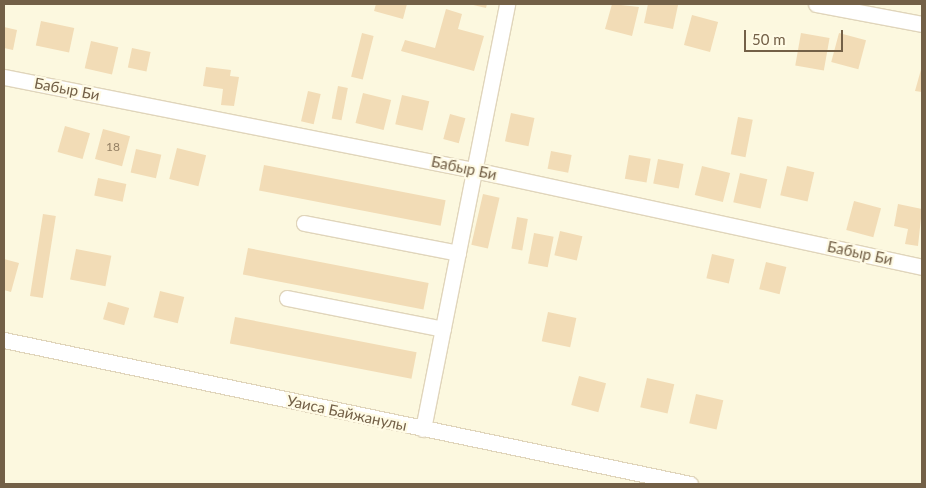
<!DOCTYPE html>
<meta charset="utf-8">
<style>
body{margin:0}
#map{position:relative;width:926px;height:488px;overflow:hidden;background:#fcf8df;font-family:Lato,sans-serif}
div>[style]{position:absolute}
.building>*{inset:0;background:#f2dcb6;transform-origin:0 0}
.roads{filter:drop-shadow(1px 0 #e0d5bb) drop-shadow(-1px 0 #e0d5bb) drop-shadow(0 1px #e0d5bb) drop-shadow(0 -1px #e0d5bb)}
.minor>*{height:15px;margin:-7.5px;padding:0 7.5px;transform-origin:7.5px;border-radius:7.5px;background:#fff}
span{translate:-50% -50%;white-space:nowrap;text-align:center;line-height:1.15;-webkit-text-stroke:4.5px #fffbe5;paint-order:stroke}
.number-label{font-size:12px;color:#937f63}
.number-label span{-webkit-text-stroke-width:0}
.street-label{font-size:15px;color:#736047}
.frame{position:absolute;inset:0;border:5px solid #736047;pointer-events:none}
.scale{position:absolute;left:744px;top:30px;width:99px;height:22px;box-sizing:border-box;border:2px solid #736047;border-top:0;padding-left:6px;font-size:15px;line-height:18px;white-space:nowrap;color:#736047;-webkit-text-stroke:4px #fffbe5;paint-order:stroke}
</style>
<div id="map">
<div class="building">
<i style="clip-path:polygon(376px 4px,407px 4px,403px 19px,374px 11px)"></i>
<i style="clip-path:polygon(469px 4px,487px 4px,486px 8px)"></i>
<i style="clip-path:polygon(612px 4px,639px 7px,632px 36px,605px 29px)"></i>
<i style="clip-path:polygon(648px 4px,678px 5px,673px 29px,644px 23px)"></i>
<i style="clip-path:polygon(446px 9px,462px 14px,458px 29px,484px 36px,474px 71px,401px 51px,405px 40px,435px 48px)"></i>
<i style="left:692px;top:15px;width:27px;height:31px;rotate:15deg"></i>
<i style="left:41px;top:21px;width:34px;height:25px;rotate:12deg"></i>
<i style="clip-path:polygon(4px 27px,17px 30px,13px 50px,4px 48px)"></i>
<i style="left:362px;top:33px;width:12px;height:45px;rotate:14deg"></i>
<i style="left:801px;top:33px;width:29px;height:33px;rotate:10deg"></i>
<i style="left:839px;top:33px;width:28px;height:30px;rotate:15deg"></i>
<i style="left:91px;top:41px;width:28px;height:28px;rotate:13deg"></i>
<i style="left:132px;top:48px;width:19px;height:20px;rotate:12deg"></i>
<i style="clip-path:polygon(922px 66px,922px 92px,915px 91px)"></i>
<i style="clip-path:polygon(206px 67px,231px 70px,230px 76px,239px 77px,234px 106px,221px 105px,223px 89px,203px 86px)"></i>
<i style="left:338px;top:86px;width:10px;height:33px;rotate:11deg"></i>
<i style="left:308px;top:91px;width:13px;height:31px;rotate:13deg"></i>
<i style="left:363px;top:93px;width:29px;height:31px;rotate:14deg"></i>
<i style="left:402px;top:95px;width:28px;height:30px;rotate:13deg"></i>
<i style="left:511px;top:113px;width:24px;height:29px;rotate:12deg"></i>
<i style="left:450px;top:114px;width:16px;height:26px;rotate:15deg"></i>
<i style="left:738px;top:117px;width:15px;height:38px;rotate:11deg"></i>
<i style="left:65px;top:126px;width:26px;height:27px;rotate:16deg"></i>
<i style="left:103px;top:129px;width:28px;height:31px;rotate:15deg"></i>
<i style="left:177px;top:148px;width:30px;height:32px;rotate:14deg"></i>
<i style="left:136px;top:149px;width:26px;height:24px;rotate:13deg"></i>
<i style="left:551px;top:151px;width:21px;height:18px;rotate:11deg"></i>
<i style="left:629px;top:155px;width:22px;height:24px;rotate:10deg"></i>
<i style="left:658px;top:159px;width:26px;height:25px;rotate:11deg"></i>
<i style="left:264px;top:165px;width:185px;height:26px;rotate:11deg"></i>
<i style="left:702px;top:166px;width:29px;height:30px;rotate:14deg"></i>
<i style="left:787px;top:166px;width:28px;height:30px;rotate:13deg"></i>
<i style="left:740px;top:173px;width:28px;height:30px;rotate:13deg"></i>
<i style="left:98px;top:178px;width:29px;height:18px;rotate:12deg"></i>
<i style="left:483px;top:194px;width:17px;height:52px;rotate:13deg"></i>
<i style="left:854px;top:201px;width:28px;height:30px;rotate:15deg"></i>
<i style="clip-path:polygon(898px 204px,922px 209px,918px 246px,905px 244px,908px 229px,894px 226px)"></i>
<i style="left:43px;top:214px;width:13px;height:83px;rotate:9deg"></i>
<i style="left:517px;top:217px;width:11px;height:32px;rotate:10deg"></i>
<i style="left:560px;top:231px;width:23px;height:25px;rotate:13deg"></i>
<i style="left:534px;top:233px;width:20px;height:31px;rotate:11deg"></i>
<i style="left:248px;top:248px;width:184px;height:27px;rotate:11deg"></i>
<i style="left:76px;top:249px;width:36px;height:31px;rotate:11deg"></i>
<i style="left:712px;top:254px;width:23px;height:25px;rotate:13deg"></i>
<i style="clip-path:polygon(4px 259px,19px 263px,11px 292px,4px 290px)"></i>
<i style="left:766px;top:262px;width:21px;height:28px;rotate:14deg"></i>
<i style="left:160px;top:291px;width:25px;height:27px;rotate:14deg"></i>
<i style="left:108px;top:302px;width:22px;height:18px;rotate:16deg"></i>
<i style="left:548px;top:312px;width:29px;height:30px;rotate:12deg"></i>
<i style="left:235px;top:317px;width:185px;height:27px;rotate:11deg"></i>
<i style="left:579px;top:376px;width:28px;height:30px;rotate:15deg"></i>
<i style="left:647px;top:378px;width:28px;height:30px;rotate:13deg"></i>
<i style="left:696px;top:394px;width:28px;height:30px;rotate:13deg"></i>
</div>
<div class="roads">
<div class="minor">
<i style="left:816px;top:4px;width:108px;rotate:10.7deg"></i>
<i style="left:4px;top:77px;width:479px;rotate:11.2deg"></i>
<i style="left:474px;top:170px;width:458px;rotate:12.2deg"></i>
<i style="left:304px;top:223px;width:157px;rotate:11deg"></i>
<i style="left:287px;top:298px;width:159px;rotate:11.2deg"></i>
<i style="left:4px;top:340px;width:701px;rotate:11.85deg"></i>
<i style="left:423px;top:429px;width:433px;rotate:-78.8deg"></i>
</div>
</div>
<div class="number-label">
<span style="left:113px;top:147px">18</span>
</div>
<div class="street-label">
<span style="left:67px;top:89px;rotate:11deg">Бабыр Би</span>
<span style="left:464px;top:168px;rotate:12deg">Бабыр Би</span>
<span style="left:860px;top:253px;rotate:12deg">Бабыр Би</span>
<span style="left:347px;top:413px;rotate:12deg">Уаиса Байжанулы</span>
</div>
<div class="frame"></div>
<div class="scale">50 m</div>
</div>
